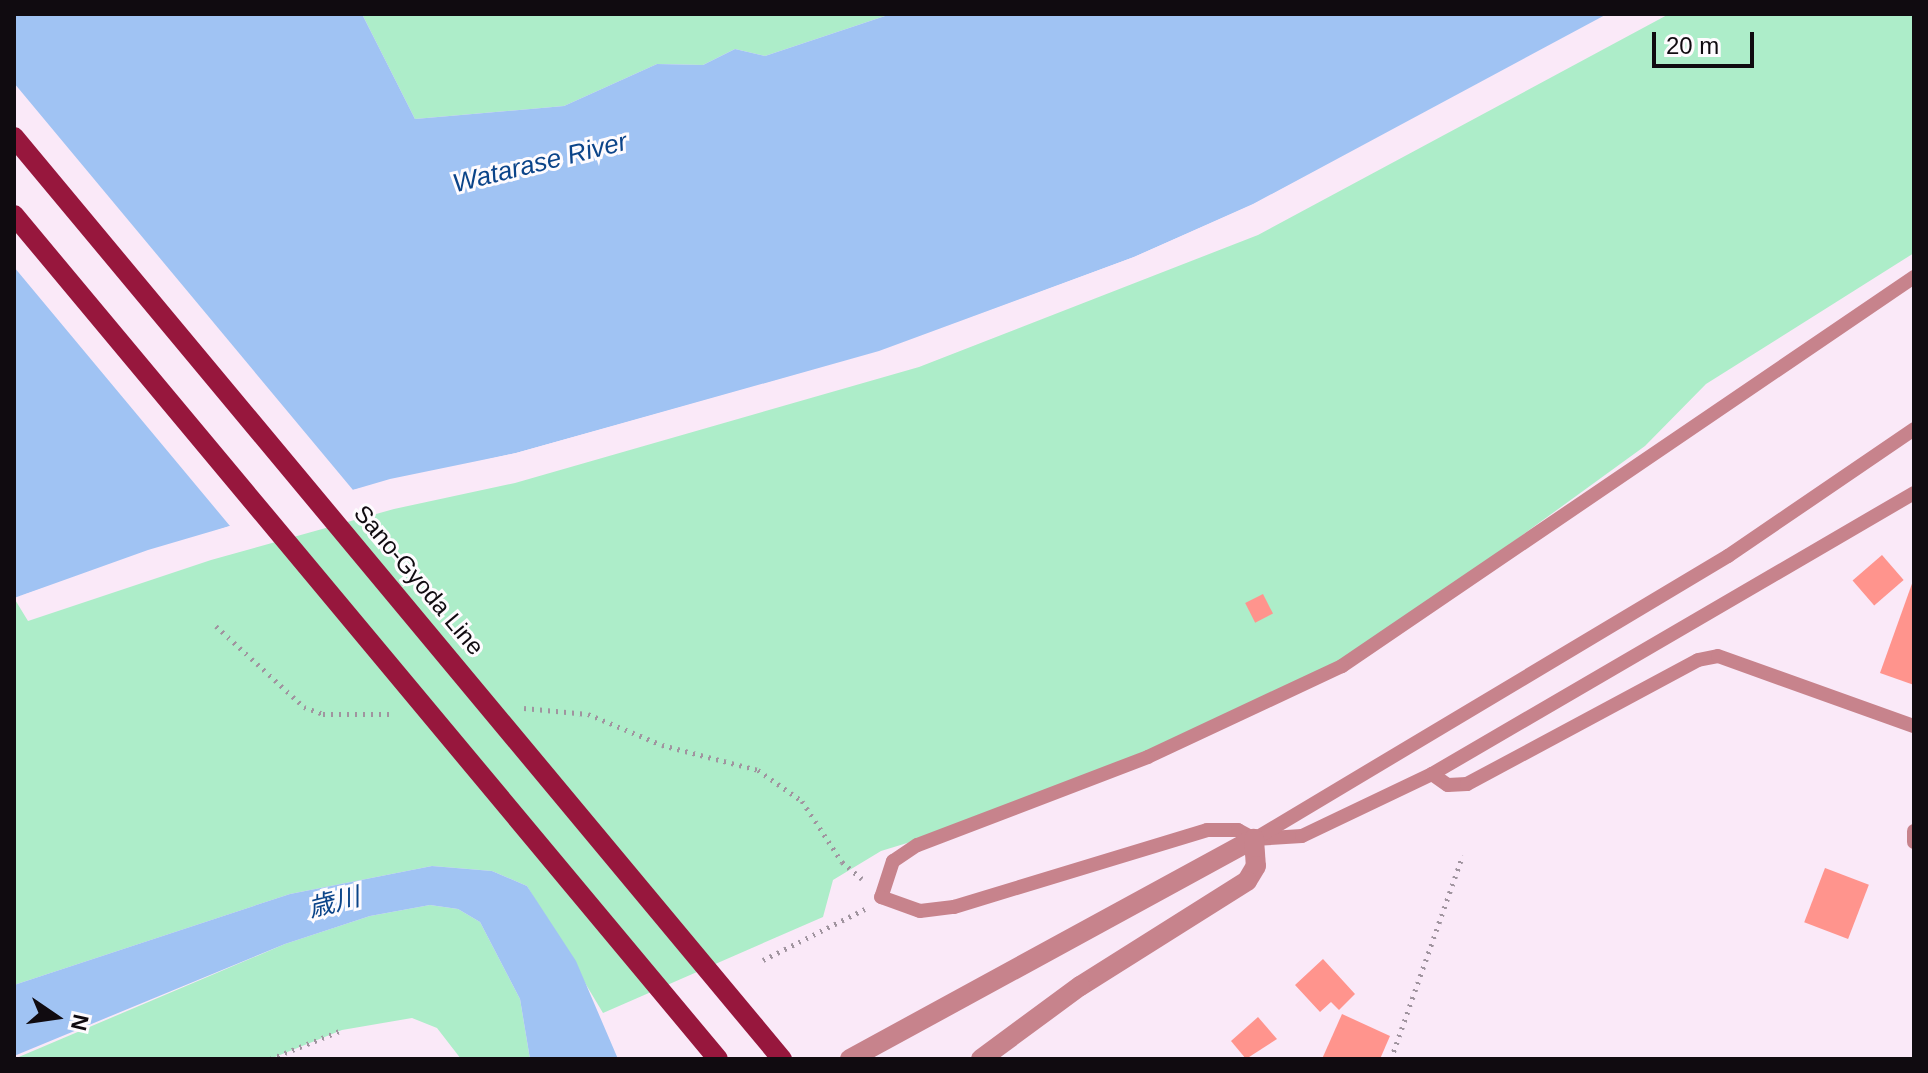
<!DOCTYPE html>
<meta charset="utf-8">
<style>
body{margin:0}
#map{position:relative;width:1928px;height:1073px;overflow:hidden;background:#fae9f8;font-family:Helvetica,"Noto Sans JP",sans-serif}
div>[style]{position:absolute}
.green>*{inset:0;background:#adedc9}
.water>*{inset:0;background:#a0c3f3}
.pier>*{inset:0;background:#fae9f8}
.building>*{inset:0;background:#ff948d;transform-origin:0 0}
.path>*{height:5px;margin-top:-2.5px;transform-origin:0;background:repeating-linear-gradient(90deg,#a0949f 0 2px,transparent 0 8px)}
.lane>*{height:14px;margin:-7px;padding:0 7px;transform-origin:7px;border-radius:7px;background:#c7838c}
.street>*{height:20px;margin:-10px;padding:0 10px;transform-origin:10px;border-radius:10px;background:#c7838c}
.primary>*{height:20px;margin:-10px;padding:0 10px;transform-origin:10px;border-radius:10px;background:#97173d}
span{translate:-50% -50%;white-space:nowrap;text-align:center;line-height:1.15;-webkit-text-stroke:6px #fefbfe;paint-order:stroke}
.street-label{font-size:24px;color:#100b10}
.water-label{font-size:26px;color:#0b4489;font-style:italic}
.frame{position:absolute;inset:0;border:16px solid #100b10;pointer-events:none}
.north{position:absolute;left:16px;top:977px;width:80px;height:80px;-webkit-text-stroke:6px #fefbfe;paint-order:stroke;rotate:103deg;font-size:22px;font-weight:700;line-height:32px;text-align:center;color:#100b10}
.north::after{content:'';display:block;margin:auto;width:28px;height:36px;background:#100b10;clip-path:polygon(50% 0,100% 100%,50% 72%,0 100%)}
.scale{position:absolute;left:1652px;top:32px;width:102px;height:36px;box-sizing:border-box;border:4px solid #100b10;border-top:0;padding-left:10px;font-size:24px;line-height:28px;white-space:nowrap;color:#100b10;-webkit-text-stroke:6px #fefbfe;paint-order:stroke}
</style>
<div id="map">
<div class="green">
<i style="clip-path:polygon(362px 14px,891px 14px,765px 56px,735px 49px,703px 65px,657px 64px,564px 106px,415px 119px)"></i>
<i style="clip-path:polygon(1669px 14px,1914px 14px,1914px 253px,1706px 384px,1645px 446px,1342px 666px,1252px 712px,979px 821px,881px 851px,833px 880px,823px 917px,603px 1013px,527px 886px,492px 871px,432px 866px,290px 894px,14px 985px,14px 598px,28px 621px,211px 560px,394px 509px,515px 483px,919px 367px,1258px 235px)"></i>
<i style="clip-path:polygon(430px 905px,458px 909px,480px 922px,520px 999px,530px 1059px,461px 1059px,437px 1028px,412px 1018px,342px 1030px,270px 1059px,14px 1059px,285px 944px,370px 916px)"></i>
</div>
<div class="water">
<i style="clip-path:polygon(14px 14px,362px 14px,415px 119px,564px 106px,657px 64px,703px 65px,735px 49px,765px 56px,891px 14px,1607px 14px,1253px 204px,1134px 257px,879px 351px,516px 453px,390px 479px,148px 550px,14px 598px)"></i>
<i style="clip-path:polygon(432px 866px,492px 871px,527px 886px,576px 961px,618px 1059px,530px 1059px,520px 999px,480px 922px,458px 909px,430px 905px,370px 916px,285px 944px,14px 1056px,14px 985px,290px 894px)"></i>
</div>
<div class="pier">
<i style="clip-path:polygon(1611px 14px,1255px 207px,1135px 261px,880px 355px,517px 457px,391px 483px,17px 597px,230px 526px,14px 267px,14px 83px,353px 490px,516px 453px,879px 352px,1134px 257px,1254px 204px)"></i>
</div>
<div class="building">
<i style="left:1882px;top:555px;width:33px;height:39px;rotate:49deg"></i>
<i style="clip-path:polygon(1914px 578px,1914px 685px,1880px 673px)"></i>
<i style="left:1263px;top:594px;width:22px;height:20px;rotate:63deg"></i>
<i style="left:1825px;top:868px;width:47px;height:58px;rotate:21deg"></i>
<i style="clip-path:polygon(1323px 959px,1355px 994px,1339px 1010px,1331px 1002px,1320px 1012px,1295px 985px)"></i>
<i style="clip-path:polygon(1342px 1014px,1390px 1036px,1380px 1059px,1322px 1059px)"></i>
<i style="clip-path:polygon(1258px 1017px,1277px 1039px,1246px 1059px,1231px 1041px)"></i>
</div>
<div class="path">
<i style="left:216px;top:626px;width:120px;rotate:42.6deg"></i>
<i style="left:304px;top:707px;width:20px;rotate:20deg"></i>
<i style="left:323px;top:714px;width:71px"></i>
<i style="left:524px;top:708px;width:64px;rotate:5.4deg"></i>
<i style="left:588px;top:714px;width:80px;rotate:22.7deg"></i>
<i style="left:662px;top:745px;width:99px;rotate:14.6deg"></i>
<i style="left:758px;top:770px;width:54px;rotate:35.2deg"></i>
<i style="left:802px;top:801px;width:73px;rotate:56.7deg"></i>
<i style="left:842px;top:862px;width:26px;rotate:40deg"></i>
<i style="left:763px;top:960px;width:114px;rotate:-26.6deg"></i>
<i style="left:270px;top:1059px;width:78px;rotate:-21.9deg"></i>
<i style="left:1391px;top:1059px;width:216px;rotate:-70.6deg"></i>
</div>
<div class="lane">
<i style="left:1914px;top:277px;width:692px;rotate:145.78deg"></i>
<i style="left:1342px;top:666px;width:214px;rotate:154.9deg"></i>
<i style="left:1148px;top:757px;width:247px;rotate:159.1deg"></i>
<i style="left:917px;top:845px;width:29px;rotate:146deg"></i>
<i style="left:893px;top:861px;width:38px;rotate:108deg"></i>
<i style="left:881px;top:897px;width:41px;rotate:19.7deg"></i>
<i style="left:920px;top:911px;width:34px;rotate:-7deg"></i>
<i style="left:954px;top:907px;width:264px;rotate:-16.9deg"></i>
<i style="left:1207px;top:830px;width:31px"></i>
<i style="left:1238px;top:830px;width:18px;rotate:29deg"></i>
<i style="left:1254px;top:839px;width:48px;rotate:-3.6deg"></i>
<i style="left:1302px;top:836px;width:144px;rotate:-25.5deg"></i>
<i style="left:1432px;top:774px;width:558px;rotate:-30.24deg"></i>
<i style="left:1432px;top:774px;width:19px;rotate:35deg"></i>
<i style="left:1448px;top:785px;width:19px;rotate:-3deg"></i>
<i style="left:1467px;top:784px;width:262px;rotate:-28.2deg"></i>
<i style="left:1698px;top:660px;width:20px;rotate:-11deg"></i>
<i style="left:1718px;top:656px;width:208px;rotate:19.7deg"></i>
<i style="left:1914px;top:831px;width:11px;rotate:90deg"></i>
<i style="left:1258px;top:837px;width:548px;rotate:-30.87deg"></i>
<i style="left:1728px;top:556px;width:225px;rotate:-34.3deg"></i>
</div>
<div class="street">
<i style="left:850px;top:1059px;width:460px;rotate:-28.6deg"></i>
<i style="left:1254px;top:839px;width:27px;rotate:86deg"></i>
<i style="left:1256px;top:866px;width:17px;rotate:121deg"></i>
<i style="left:1247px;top:881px;width:197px;rotate:147.8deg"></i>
<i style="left:1080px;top:986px;width:123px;rotate:143.6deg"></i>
</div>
<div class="primary">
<i style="left:14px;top:137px;width:1200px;rotate:50.21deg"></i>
<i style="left:14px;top:215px;width:1099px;rotate:50.17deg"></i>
</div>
<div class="street-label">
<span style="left:419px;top:580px;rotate:50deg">Sano-Gyoda Line</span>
</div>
<div class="water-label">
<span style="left:540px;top:163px;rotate:-14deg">Watarase River</span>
<span style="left:334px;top:903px;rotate:-14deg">歳川</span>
</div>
<div class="frame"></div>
<div class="north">N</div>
<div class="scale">20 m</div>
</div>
